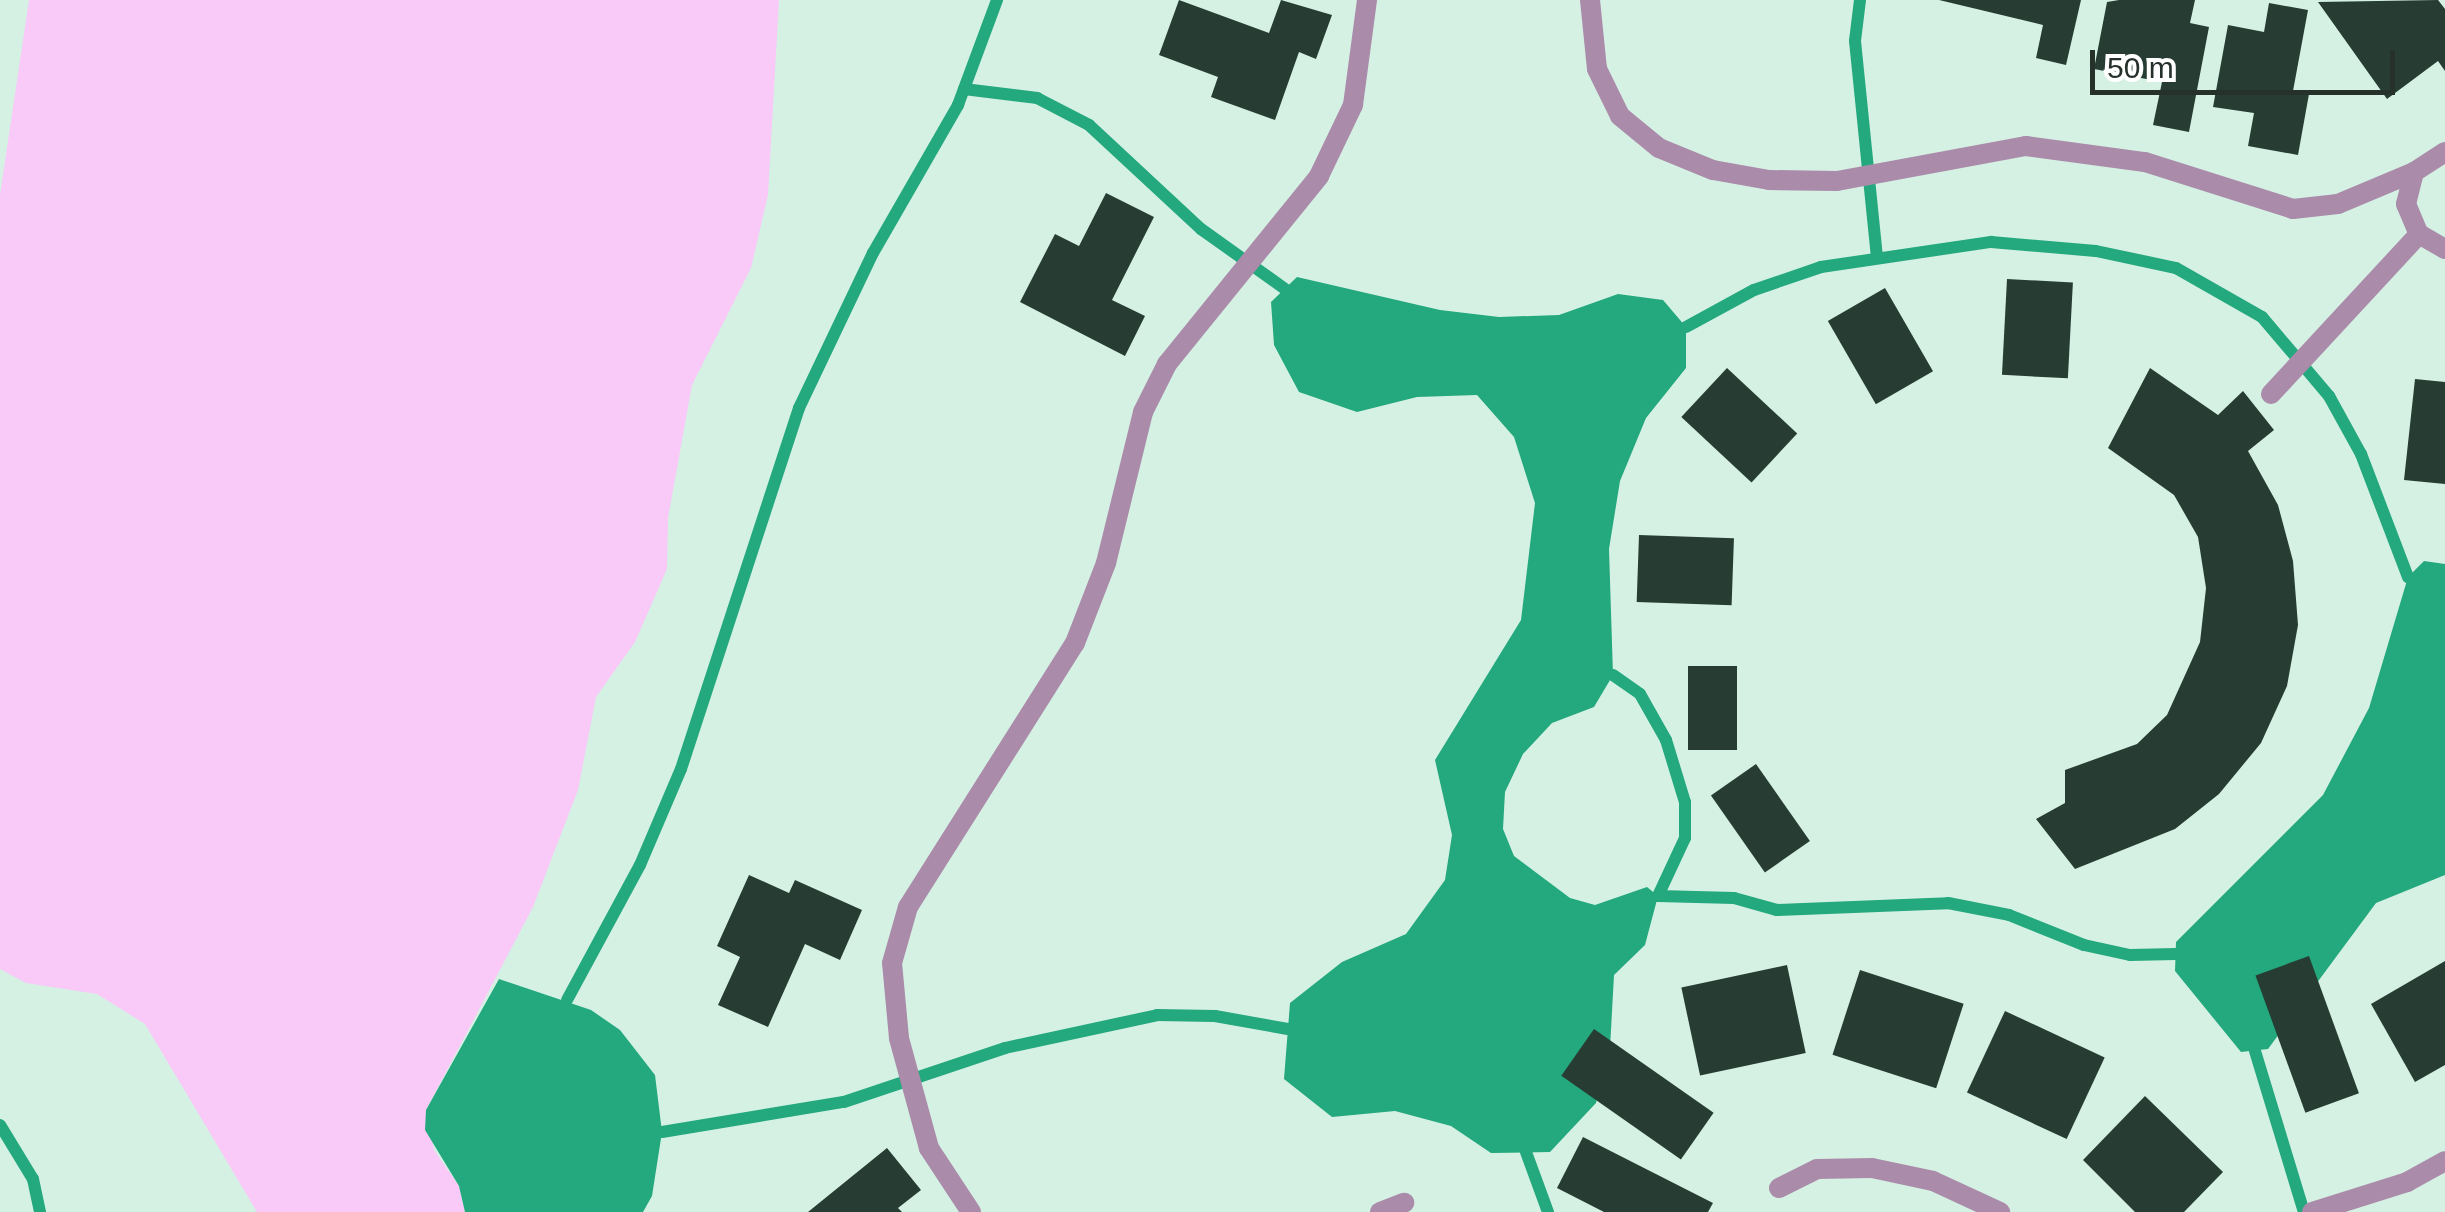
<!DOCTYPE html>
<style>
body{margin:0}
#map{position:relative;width:2445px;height:1212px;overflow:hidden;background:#d5f1e4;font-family:Arial,sans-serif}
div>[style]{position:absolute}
.green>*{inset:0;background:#f9c9f8}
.water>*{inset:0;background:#24a87e}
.stream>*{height:12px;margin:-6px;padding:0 6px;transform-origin:6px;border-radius:6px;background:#24a87e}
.building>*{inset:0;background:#273d34;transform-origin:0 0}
.service>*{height:20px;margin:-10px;padding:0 10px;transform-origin:10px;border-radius:10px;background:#ab8baa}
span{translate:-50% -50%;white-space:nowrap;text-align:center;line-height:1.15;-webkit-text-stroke:10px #fff;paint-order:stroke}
.scale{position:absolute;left:2090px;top:50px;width:305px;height:45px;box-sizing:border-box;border:5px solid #27312c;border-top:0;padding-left:12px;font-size:30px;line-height:35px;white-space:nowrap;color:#27312c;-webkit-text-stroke:8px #fff;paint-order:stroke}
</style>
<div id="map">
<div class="green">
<i style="clip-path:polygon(29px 0,779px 0,768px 195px,751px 268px,692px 385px,668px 518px,667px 569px,635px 642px,596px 697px,578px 790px,533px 907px,426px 1110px,434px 1150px,459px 1186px,465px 1212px,257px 1212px,145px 1024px,97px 994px,26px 983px,0 969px,0 195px)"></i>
</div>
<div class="water">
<i style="clip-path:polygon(1297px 277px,1440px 310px,1499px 317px,1559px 315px,1618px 294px,1663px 300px,1686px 327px,1686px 368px,1646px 418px,1620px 481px,1609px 549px,1613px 675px,1594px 707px,1552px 723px,1523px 754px,1505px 792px,1503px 829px,1514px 856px,1570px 898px,1595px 905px,1647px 887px,1658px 896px,1645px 945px,1614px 975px,1610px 1048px,1596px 1103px,1550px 1152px,1491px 1153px,1451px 1126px,1395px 1111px,1332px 1117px,1284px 1079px,1290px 1003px,1342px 962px,1406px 934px,1445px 880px,1452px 835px,1435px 760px,1521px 620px,1535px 503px,1514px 437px,1477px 395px,1417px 397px,1357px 412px,1299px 392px,1274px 345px,1271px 302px)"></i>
<i style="clip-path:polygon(2424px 561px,2445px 564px,2445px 875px,2376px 903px,2268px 1049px,2241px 1052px,2175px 971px,2176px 942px,2323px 795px,2369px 708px,2408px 577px)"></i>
<i style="clip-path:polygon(499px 979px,591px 1010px,620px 1030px,655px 1075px,662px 1132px,652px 1196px,643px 1212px,465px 1212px,459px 1186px,425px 1130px,426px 1110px)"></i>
</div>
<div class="stream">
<i style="left:1860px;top:0;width:41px;rotate:97deg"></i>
<i style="left:1855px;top:41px;width:216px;rotate:84.2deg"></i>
<i style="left:964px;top:89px;width:74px;rotate:7deg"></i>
<i style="left:1037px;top:98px;width:59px;rotate:27.4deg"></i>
<i style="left:1089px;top:125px;width:153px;rotate:42.9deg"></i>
<i style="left:1201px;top:229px;width:103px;rotate:35.5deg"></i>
<i style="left:1686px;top:327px;width:77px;rotate:-28.6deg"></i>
<i style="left:1754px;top:290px;width:71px;rotate:-18.9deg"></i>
<i style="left:1821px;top:267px;width:172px;rotate:-8.4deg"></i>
<i style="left:1991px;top:242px;width:105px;rotate:4.9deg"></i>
<i style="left:2096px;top:251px;width:82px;rotate:12deg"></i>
<i style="left:2176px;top:268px;width:99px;rotate:29.7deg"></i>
<i style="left:2262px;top:317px;width:104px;rotate:49.7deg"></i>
<i style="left:2329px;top:396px;width:66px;rotate:61.1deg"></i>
<i style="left:2361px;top:454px;width:132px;rotate:69.1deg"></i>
<i style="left:1613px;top:675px;width:33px;rotate:35deg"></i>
<i style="left:1640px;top:694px;width:53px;rotate:60.5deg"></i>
<i style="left:1666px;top:740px;width:65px;rotate:73deg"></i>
<i style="left:1685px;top:802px;width:36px;rotate:90deg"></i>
<i style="left:1685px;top:838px;width:64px;rotate:115deg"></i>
<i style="left:1658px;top:896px;width:76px;rotate:1.5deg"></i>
<i style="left:1734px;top:898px;width:45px;rotate:15.6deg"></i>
<i style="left:1777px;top:910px;width:171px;rotate:-2.3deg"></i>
<i style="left:1948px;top:903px;width:62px;rotate:11.1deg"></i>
<i style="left:2009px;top:915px;width:81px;rotate:21.8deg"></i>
<i style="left:2084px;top:945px;width:47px;rotate:12.3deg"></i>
<i style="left:2130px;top:955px;width:46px;rotate:-1.2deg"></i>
<i style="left:567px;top:1000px;width:153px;rotate:-61.6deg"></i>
<i style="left:640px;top:865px;width:104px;rotate:-66.9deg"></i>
<i style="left:681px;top:769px;width:380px;rotate:-71.9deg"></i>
<i style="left:799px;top:408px;width:172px;rotate:-64.5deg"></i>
<i style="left:873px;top:253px;width:171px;rotate:-60.1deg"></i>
<i style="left:958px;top:105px;width:112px;rotate:-69.6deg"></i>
<i style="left:2255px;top:1051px;width:168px;rotate:73.1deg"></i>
<i style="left:0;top:1125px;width:63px;rotate:58.6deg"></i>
<i style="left:33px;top:1179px;width:34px;rotate:78deg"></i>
<i style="left:662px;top:1132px;width:184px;rotate:-9.4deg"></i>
<i style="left:844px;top:1102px;width:170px;rotate:-18.5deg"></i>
<i style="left:1005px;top:1048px;width:156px;rotate:-12.2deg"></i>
<i style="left:1157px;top:1015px;width:58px;rotate:1deg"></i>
<i style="left:1215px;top:1016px;width:74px;rotate:10.1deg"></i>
<i style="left:1526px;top:1152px;width:64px;rotate:69.9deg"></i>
</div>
<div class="building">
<i style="clip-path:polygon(1179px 0,1269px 33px,1281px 0,1332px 15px,1316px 59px,1299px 52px,1275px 120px,1211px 97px,1218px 77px,1159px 55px)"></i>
<i style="clip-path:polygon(1939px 0,2081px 0,2066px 65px,2036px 58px,2043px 25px)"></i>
<i style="clip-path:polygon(2119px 0,2195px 0,2190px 23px,2209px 27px,2189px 132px,2153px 125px,2162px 82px,2094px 69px,2107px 2px)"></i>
<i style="clip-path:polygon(2438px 0,2445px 9px,2445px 71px,2438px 61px,2387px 99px,2318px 2px)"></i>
<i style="clip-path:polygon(2269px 3px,2308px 10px,2293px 91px,2309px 94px,2298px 155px,2248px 146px,2254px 113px,2213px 107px,2228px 25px,2264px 32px)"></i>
<i style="clip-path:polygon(1106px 193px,1154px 217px,1112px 300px,1145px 316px,1125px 356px,1020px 302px,1055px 234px,1079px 246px)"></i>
<i style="left:2007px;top:279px;width:66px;height:96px;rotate:3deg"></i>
<i style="left:1885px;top:288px;width:96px;height:66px;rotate:60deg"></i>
<i style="left:1727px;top:368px;width:96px;height:67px;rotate:43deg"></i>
<i style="clip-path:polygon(2150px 368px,2218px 415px,2243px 391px,2274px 430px,2248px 451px,2278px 505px,2293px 561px,2298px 625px,2287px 686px,2261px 743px,2219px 794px,2175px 829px,2075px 869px,2036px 819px,2065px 803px,2065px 770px,2137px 744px,2167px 715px,2200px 642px,2206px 588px,2198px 537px,2174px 495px,2108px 448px)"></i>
<i style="clip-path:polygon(2415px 379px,2445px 382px,2445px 484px,2404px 480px)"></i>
<i style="left:1639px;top:535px;width:95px;height:67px;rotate:2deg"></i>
<i style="left:1688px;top:666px;width:49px;height:84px"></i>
<i style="left:1756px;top:764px;width:94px;height:55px;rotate:55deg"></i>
<i style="clip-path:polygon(749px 875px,789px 893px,795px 880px,862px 910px,840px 960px,805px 944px,768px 1027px,718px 1005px,740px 957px,717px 946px)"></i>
<i style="left:2309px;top:956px;width:146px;height:57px;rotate:70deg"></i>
<i style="clip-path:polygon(2445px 961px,2445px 1065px,2415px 1082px,2371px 1004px)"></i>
<i style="left:1787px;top:965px;width:90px;height:108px;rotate:78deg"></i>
<i style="left:1860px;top:970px;width:109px;height:89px;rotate:18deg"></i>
<i style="left:2005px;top:1011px;width:110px;height:90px;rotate:25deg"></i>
<i style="left:1594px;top:1029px;width:146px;height:57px;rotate:35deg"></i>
<i style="clip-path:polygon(2145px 1096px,2223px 1172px,2184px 1212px,2135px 1212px,2083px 1160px)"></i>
<i style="clip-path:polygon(1583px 1137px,1713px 1203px,1708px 1212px,1604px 1212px,1557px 1188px)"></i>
<i style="clip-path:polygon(887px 1148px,921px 1190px,898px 1208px,902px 1212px,808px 1212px)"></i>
</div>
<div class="service">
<i style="left:1590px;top:0;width:69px;rotate:84.2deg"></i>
<i style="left:1597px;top:69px;width:52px;rotate:63.9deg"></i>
<i style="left:1620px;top:116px;width:50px;rotate:39.4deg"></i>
<i style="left:1659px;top:148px;width:58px;rotate:22.2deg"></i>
<i style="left:1713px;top:170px;width:57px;rotate:10.1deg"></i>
<i style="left:1769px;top:180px;width:68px;rotate:0.8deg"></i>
<i style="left:1837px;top:181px;width:192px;rotate:-10.5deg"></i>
<i style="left:2026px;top:146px;width:120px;rotate:7.7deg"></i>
<i style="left:2145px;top:162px;width:155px;rotate:17.6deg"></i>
<i style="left:2293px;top:209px;width:45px;rotate:-6.3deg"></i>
<i style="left:2338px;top:204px;width:82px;rotate:-22.8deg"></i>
<i style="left:2445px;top:152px;width:37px;rotate:147deg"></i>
<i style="left:2414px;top:172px;width:33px;rotate:104deg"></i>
<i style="left:2406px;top:204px;width:33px;rotate:67deg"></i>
<i style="left:2419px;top:234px;width:30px;rotate:30deg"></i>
<i style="left:2271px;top:394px;width:218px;rotate:-47.2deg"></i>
<i style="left:1779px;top:1188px;width:42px;rotate:-26.6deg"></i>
<i style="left:1817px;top:1169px;width:55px;rotate:-1deg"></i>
<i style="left:1872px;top:1168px;width:62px;rotate:12deg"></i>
<i style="left:1933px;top:1181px;width:74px;rotate:24.8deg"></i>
<i style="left:971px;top:1212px;width:77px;rotate:-123.3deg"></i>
<i style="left:929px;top:1148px;width:114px;rotate:-105.3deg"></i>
<i style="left:899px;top:1038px;width:75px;rotate:-95.3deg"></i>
<i style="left:892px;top:963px;width:58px;rotate:-74.1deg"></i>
<i style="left:908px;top:907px;width:312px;rotate:-57.7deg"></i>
<i style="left:1075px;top:643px;width:86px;rotate:-68.8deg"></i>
<i style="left:1106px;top:563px;width:155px;rotate:-76.2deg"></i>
<i style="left:1143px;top:412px;width:54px;rotate:-63.4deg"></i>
<i style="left:1167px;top:364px;width:242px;rotate:-51deg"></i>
<i style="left:1319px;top:176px;width:79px;rotate:-64.4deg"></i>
<i style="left:1353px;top:105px;width:106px;rotate:-82.4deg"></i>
<i style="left:1380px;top:1212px;width:26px;rotate:-21deg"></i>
<i style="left:2312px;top:1212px;width:100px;rotate:-17.5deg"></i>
<i style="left:2407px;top:1182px;width:43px;rotate:-28.9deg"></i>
</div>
<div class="scale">50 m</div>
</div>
